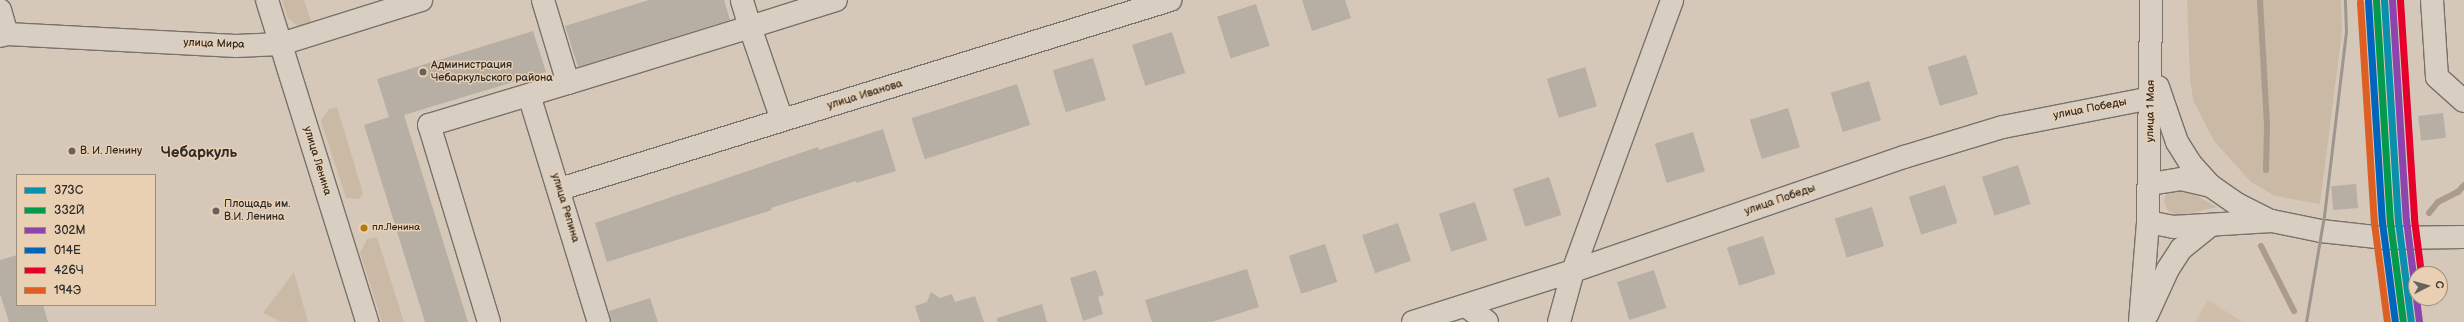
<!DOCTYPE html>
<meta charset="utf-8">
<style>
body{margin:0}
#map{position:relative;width:2464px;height:322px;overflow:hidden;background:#d6c8b9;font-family:"Balsamiq Sans",sans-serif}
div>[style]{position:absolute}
.built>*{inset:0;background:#d1bea9}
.green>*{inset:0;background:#cab9a5}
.stream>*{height:6px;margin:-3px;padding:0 3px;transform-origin:3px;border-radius:3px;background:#ab9b8c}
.building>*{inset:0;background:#b8afa4;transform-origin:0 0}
.roads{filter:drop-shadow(1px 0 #78726b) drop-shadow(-1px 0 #78726b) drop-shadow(0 1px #78726b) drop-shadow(0 -1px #78726b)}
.minor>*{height:22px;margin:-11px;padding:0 11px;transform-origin:11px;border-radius:11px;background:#d8cec2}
.major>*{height:22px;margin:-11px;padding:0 11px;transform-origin:11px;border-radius:11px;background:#d8cec2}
.rail>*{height:3px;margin:-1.5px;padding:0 1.5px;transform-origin:1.5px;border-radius:1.5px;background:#9d968e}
.rail-1>*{height:7px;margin:-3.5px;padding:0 3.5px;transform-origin:3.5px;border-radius:3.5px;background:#0990ad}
.rail-2>*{height:7px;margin:-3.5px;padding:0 3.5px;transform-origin:3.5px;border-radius:3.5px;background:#049a4d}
.rail-3>*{height:7px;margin:-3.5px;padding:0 3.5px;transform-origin:3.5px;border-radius:3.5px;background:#8e44ad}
.rail-4>*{height:7px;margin:-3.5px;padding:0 3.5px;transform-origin:3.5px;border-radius:3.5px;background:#0065bd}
.rail-5>*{height:7px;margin:-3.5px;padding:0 3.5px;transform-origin:3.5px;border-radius:3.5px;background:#e4002b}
.rail-6>*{height:7px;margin:-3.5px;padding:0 3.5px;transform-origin:3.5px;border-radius:3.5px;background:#de5f23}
.dots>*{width:11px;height:11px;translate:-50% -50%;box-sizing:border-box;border:2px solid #ead0b2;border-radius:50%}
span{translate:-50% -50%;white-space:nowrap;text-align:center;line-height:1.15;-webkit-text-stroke:3px #ead0b2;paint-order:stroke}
.bus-label{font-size:10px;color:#2b2b2b}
.left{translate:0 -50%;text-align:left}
.street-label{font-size:11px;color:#2b2b2b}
.poi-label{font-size:11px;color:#2b2b2b}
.district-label{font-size:15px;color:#2b2b2b;font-weight:700}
.legend{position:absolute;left:16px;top:174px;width:140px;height:132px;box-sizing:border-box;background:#ead0b2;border:1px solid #9e8e7c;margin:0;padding:5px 7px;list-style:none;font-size:12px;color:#2b2b2b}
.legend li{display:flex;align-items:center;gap:8px;height:20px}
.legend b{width:20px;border:1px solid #9e8e7c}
.north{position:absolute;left:2408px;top:266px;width:40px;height:40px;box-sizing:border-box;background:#ead0b2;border:1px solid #9e8e7c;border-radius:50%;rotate:84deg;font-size:11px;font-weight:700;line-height:16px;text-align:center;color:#2b2b2b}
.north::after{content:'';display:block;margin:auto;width:14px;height:18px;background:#67625d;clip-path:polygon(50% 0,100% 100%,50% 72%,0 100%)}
</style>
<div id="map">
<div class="built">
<i style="clip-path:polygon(2208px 300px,2243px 322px,2195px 322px)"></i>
</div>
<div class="green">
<i style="clip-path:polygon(282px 0,304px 0,312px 24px,310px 29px,298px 26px,288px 18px)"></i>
<i style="clip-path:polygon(2187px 0,2341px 0,2342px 32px,2320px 204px,2275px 196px,2251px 182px,2214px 141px,2193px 100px,2190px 77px)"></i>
<i style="clip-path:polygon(337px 107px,363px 193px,359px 199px,346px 198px,321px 121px,329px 109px)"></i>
<i style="clip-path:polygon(2172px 188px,2183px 188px,2217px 207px,2178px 216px,2168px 211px,2164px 202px,2166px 193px)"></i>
<i style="clip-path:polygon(377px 237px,404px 322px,382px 322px,360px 253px,367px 239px)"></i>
<i style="clip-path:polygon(294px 272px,308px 322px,281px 322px,263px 313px)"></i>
</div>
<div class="stream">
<i style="left:2260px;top:0;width:126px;rotate:86.8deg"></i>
<i style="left:2267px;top:126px;width:44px;rotate:91.3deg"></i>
<i style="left:2429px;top:213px;width:14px;rotate:-51deg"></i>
<i style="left:2438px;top:202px;width:22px;rotate:-27deg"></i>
<i style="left:2458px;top:192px;width:9px;rotate:-49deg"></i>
<i style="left:2261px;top:246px;width:73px;rotate:63.1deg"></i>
</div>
<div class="building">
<i style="clip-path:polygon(649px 0,724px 0,730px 20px,578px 67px,565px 26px)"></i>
<i style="clip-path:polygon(1302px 0,1345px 0,1351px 18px,1312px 31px)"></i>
<i style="left:1256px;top:4px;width:44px;height:41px;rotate:72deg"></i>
<i style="clip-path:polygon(533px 31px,546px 72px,404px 115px,468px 322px,425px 322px,364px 125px,389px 117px,377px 79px)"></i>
<i style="left:1172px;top:32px;width:43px;height:42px;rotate:72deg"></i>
<i style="left:1966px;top:55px;width:41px;height:40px;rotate:73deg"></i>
<i style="left:1093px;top:58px;width:44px;height:42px;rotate:73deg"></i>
<i style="left:1585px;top:67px;width:41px;height:40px;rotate:73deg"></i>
<i style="left:1869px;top:81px;width:41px;height:40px;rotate:73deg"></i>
<i style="left:1017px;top:84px;width:43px;height:111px;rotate:72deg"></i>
<i style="left:1788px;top:108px;width:41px;height:40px;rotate:73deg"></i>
<i style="left:2443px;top:113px;width:25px;height:25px;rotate:83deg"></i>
<i style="clip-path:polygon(883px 129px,896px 171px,856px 183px,856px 181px,771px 208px,772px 210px,607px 262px,595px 223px,818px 147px,819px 150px)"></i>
<i style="left:1693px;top:132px;width:41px;height:40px;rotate:73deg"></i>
<i style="left:2018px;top:165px;width:41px;height:38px;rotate:72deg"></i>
<i style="left:1549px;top:177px;width:40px;height:38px;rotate:72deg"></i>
<i style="left:2356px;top:184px;width:24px;height:25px;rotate:85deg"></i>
<i style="left:1945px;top:185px;width:40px;height:38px;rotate:72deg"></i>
<i style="left:1475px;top:202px;width:40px;height:38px;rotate:72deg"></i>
<i style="left:1872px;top:207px;width:41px;height:39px;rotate:73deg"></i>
<i style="left:1398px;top:223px;width:40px;height:38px;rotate:71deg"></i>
<i style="left:1763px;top:236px;width:40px;height:38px;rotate:72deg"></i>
<i style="left:1325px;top:244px;width:40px;height:38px;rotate:72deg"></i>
<i style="clip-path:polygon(17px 255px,17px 305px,43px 305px,48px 322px,9px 322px,0 294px,0 260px)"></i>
<i style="clip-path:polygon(1247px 269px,1259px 307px,1212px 322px,1152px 322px,1145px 300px)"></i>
<i style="clip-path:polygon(1096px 270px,1104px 295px,1098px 297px,1103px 314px,1083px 321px,1070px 278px)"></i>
<i style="left:1654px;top:270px;width:40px;height:39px;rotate:72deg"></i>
<i style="clip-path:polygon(931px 292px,940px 298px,952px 294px,955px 302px,975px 296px,984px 322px,920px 322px,915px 306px,927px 302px)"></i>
<i style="clip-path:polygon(650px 298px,658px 322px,611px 322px,609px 311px)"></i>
<i style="clip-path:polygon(1042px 304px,1047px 322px,997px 322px,997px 318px)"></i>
</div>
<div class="roads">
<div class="minor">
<i style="left:267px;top:0;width:337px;rotate:72.7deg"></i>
<i style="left:2432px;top:0;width:77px;rotate:86.3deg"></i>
<i style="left:2437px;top:77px;width:36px;rotate:42deg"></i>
<i style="left:0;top:10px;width:25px;rotate:74deg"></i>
<i style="left:0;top:36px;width:7px;rotate:-16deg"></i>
<i style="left:7px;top:34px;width:229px;rotate:3deg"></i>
<i style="left:236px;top:46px;width:45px;rotate:-2.5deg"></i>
<i style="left:281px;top:44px;width:147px;rotate:-17.4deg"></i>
<i style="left:568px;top:83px;width:190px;rotate:-17.1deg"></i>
<i style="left:750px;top:27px;width:28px;rotate:-107deg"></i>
<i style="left:529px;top:95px;width:238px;rotate:72.9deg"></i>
<i style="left:782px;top:120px;width:98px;rotate:-109deg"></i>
<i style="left:750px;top:27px;width:90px;rotate:-17.4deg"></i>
<i style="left:560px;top:189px;width:639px;rotate:-17.21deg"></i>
<i style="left:1466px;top:306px;width:26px;rotate:37deg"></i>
<i style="left:489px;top:322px;width:206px;rotate:-106.9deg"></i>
<i style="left:429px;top:125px;width:145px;rotate:-16.8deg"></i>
<i style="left:568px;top:83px;width:87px;rotate:-106.8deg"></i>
<i style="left:1413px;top:322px;width:168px;rotate:-17.7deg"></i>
<i style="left:1573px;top:271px;width:350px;rotate:-19deg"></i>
<i style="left:1904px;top:157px;width:103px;rotate:-16.9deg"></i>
<i style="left:2003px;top:127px;width:151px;rotate:-11.1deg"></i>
<i style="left:1559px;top:322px;width:53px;rotate:-74.6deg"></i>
<i style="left:1573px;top:271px;width:289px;rotate:-69.9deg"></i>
</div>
<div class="major">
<i style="left:2158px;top:87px;width:58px;rotate:70.9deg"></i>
<i style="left:2177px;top:142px;width:25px;rotate:58deg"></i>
<i style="left:2190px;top:163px;width:31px;rotate:48deg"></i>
<i style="left:2211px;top:186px;width:32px;rotate:35deg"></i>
<i style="left:2237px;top:204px;width:36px;rotate:27deg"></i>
<i style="left:2150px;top:184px;width:31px;rotate:-9deg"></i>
<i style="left:2181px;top:179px;width:31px;rotate:13deg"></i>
<i style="left:2148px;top:222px;width:25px;rotate:11deg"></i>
<i style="left:2173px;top:227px;width:99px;rotate:-3.5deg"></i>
<i style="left:2272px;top:221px;width:50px;rotate:11.5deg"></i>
<i style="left:2321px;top:231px;width:63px;rotate:6.3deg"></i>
<i style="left:2384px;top:238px;width:80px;rotate:-0.7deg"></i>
<i style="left:2147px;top:315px;width:51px;rotate:-65.5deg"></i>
<i style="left:2168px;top:269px;width:24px;rotate:-57deg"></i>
<i style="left:2181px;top:249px;width:38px;rotate:-39deg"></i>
<i style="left:2140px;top:322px;width:100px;rotate:-85.4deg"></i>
<i style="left:2148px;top:222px;width:222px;rotate:-89.2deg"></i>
</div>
</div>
<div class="rail">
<i style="left:2306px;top:322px;width:108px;rotate:-80.4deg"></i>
<i style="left:2324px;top:216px;width:185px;rotate:-83.2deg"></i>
<i style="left:2346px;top:32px;width:32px;rotate:-92deg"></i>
</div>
<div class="rail-1">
<i style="left:2384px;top:0;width:221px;rotate:86.4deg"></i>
<i style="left:2398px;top:221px;width:102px;rotate:82.7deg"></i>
</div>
<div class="rail-2">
<i style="left:2376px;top:1px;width:221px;rotate:86.4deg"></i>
<i style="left:2390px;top:222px;width:101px;rotate:82.6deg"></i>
</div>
<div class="rail-3">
<i style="left:2392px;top:0;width:220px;rotate:86.4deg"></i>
<i style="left:2406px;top:220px;width:102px;rotate:82.7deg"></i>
</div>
<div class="rail-4">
<i style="left:2368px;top:1px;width:221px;rotate:86.4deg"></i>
<i style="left:2382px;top:222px;width:101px;rotate:82.6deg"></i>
</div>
<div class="rail-5">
<i style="left:2400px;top:0;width:219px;rotate:86.3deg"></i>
<i style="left:2414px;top:219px;width:55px;rotate:82.7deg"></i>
</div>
<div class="rail-6">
<i style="left:2360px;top:2px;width:221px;rotate:86.4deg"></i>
<i style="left:2374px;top:223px;width:100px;rotate:82.5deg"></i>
</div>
<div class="dots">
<i style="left:423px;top:72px;background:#67625d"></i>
<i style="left:72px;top:151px;background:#67625d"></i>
<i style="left:216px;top:211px;background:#67625d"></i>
<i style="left:364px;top:228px;background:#b07b0f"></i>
</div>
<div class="bus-label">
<span class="left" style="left:372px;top:228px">пл.Ленина</span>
</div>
<div class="street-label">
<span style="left:214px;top:44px;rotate:2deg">улица Мира</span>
<span style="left:865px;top:95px;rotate:-17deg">улица Иванова</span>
<span style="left:2090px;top:109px;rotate:-11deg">улица Победы</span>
<span style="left:2151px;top:111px;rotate:-89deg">улица 1 Мая</span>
<span style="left:317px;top:161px;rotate:73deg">улица Ленина</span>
<span style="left:1780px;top:200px;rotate:-19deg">улица Победы</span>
<span style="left:565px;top:208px;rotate:73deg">улица Репина</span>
</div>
<div class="poi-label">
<span class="left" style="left:431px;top:72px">Администрация<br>Чебаркульского района</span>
<span class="left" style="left:80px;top:151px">В. И. Ленину</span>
<span class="left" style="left:224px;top:211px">Площадь им.<br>В.И. Ленина</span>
</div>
<div class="district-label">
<span style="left:199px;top:153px">Чебаркуль</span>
</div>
<ul class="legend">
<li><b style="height:5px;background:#0990ad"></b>373C</li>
<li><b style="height:5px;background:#049a4d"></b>332Й</li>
<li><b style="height:5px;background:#8e44ad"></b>302М</li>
<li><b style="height:5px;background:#0065bd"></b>014Е</li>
<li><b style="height:5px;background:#e4002b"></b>426Ч</li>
<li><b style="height:5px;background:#de5f23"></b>194Э</li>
</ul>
<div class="north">С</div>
</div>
